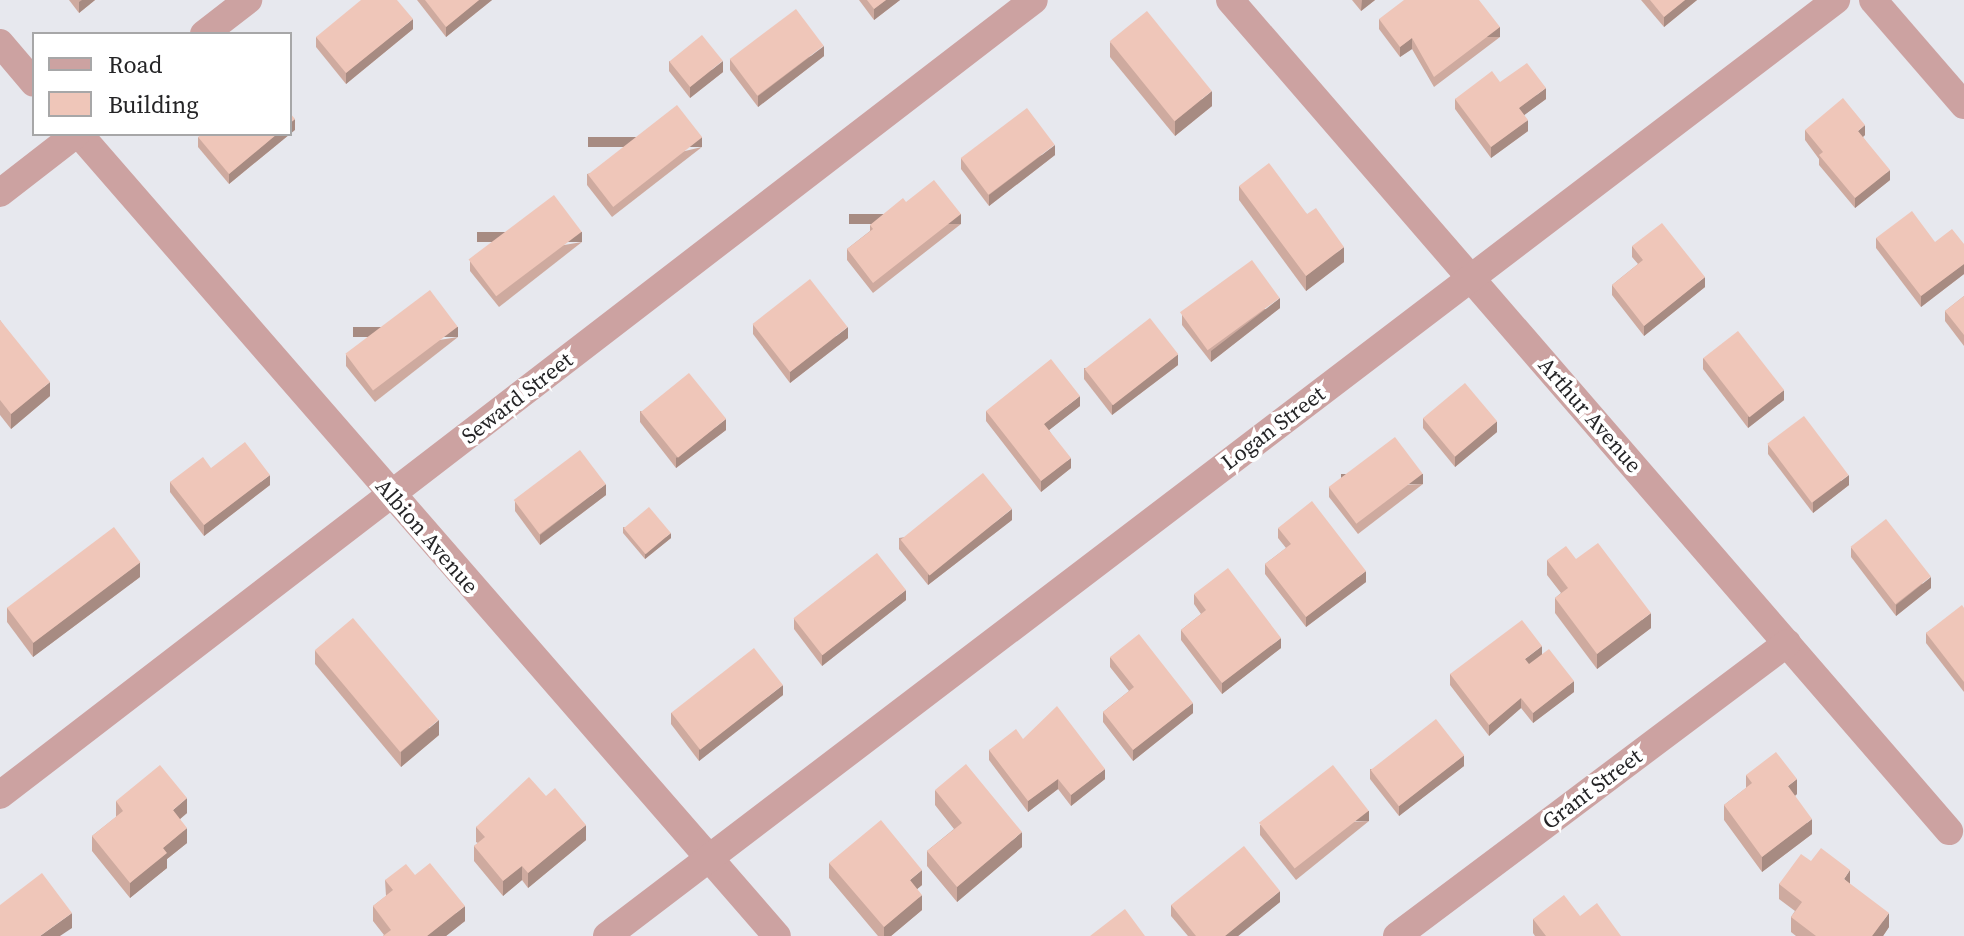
<!DOCTYPE html>
<style>
body{margin:0}
#map{position:relative;width:1964px;height:936px;overflow:hidden;background:#e7e8ee;font-family:"Source Serif 4",serif}
div>[style]{position:absolute}
.minor>*{height:28px;margin:-14px;padding:0 14px;transform-origin:14px;border-radius:14px;background:#cca2a1}
.wall>*{inset:0;background:#ceaa9f}
.shaded-wall>*{inset:0;background:#a78b82;transform-origin:0 0}
.building>*{inset:0;background:#efc6b9;transform-origin:0 0}
span{translate:-50% -50%;white-space:nowrap;text-align:center;line-height:1.15;-webkit-text-stroke:8px #fff;paint-order:stroke}
.street-label{font-size:22px;color:#242426}
.legend{position:absolute;left:32px;top:32px;width:260px;height:104px;box-sizing:border-box;background:#fff;border:2px solid #a7a7a8;margin:0;padding:10px 14px;list-style:none;font-size:24px;color:#242426}
.legend li{display:flex;align-items:center;gap:16px;height:40px}
.legend b{width:40px;border:2px solid #a7a7a8}
</style>
<div id="map">
<div class="minor">
<i style="left:1230px;top:0;width:1099px;rotate:49.13deg"></i>
<i style="left:1873px;top:0;width:139px;rotate:49.1deg"></i>
<i style="left:204px;top:34px;width:56px;rotate:-37.7deg"></i>
<i style="left:0;top:43px;width:52px;rotate:49.6deg"></i>
<i style="left:79px;top:134px;width:1063px;rotate:48.97deg"></i>
<i style="left:0;top:193px;width:96px;rotate:-37.8deg"></i>
<i style="left:0;top:795px;width:1304px;rotate:-37.56deg"></i>
<i style="left:607px;top:936px;width:1545px;rotate:-37.29deg"></i>
<i style="left:1397px;top:936px;width:488px;rotate:-36.9deg"></i>
</div>
<div class="wall">
<i style="clip-path:polygon(69px 0,95px 0,79px 13px)"></i>
<i style="clip-path:polygon(417px 0,492px 0,446px 37px)"></i>
<i style="clip-path:polygon(859px 0,900px 0,874px 20px)"></i>
<i style="clip-path:polygon(1352px 0,1375px 0,1361px 11px)"></i>
<i style="clip-path:polygon(1641px 0,1697px 0,1664px 27px)"></i>
<i style="clip-path:polygon(1379px 19px,1500px 37px,1434px 87px,1412px 49px,1400px 57px,1379px 29px)"></i>
<i style="clip-path:polygon(413px 29px,346px 84px,316px 47px,316px 37px)"></i>
<i style="clip-path:polygon(1110px 42px,1212px 106px,1175px 136px,1110px 57px)"></i>
<i style="clip-path:polygon(824px 56px,758px 107px,730px 70px,730px 59px)"></i>
<i style="clip-path:polygon(669px 61px,723px 72px,690px 98px,669px 71px)"></i>
<i style="clip-path:polygon(1500px 82px,1546px 99px,1524px 115px,1528px 131px,1491px 158px,1455px 109px,1455px 99px)"></i>
<i style="clip-path:polygon(1805px 130px,1865px 135px,1863px 137px,1890px 180px,1855px 208px,1819px 165px,1819px 159px,1805px 140px)"></i>
<i style="clip-path:polygon(290px 134px,229px 184px,198px 147px,198px 137px)"></i>
<i style="clip-path:polygon(702px 147px,612px 217px,587px 185px,587px 174px)"></i>
<i style="clip-path:polygon(1055px 155px,989px 206px,961px 169px,961px 158px)"></i>
<i style="clip-path:polygon(1239px 186px,1307px 214px,1344px 262px,1306px 291px,1239px 200px)"></i>
<i style="clip-path:polygon(906px 202px,961px 224px,873px 293px,847px 260px,847px 249px,870px 231px,870px 225px)"></i>
<i style="clip-path:polygon(1876px 238px,1964px 244px,1964px 274px,1921px 307px,1876px 248px)"></i>
<i style="clip-path:polygon(582px 242px,499px 307px,470px 271px,470px 261px)"></i>
<i style="clip-path:polygon(1632px 246px,1705px 287px,1644px 336px,1612px 295px,1612px 285px,1638px 264px,1632px 257px)"></i>
<i style="clip-path:polygon(1964px 296px,1964px 346px,1945px 321px,1945px 311px)"></i>
<i style="clip-path:polygon(1280px 308px,1211px 362px,1182px 325px,1182px 315px)"></i>
<i style="clip-path:polygon(0 320px,50px 396px,11px 429px,0 415px)"></i>
<i style="clip-path:polygon(753px 324px,848px 338px,790px 383px,753px 334px)"></i>
<i style="clip-path:polygon(458px 337px,375px 402px,346px 366px,346px 355px)"></i>
<i style="clip-path:polygon(1703px 358px,1784px 400px,1748px 428px,1703px 369px)"></i>
<i style="clip-path:polygon(1178px 365px,1112px 415px,1084px 379px,1084px 368px)"></i>
<i style="clip-path:polygon(1080px 406px,1049px 430px,1071px 468px,1041px 492px,986px 421px,986px 411px)"></i>
<i style="clip-path:polygon(640px 411px,726px 430px,676px 468px,640px 422px)"></i>
<i style="clip-path:polygon(1423px 418px,1497px 432px,1455px 467px,1423px 428px)"></i>
<i style="clip-path:polygon(1768px 444px,1849px 485px,1813px 513px,1768px 454px)"></i>
<i style="clip-path:polygon(211px 468px,270px 485px,204px 536px,170px 492px,170px 482px)"></i>
<i style="clip-path:polygon(1423px 484px,1358px 534px,1329px 497px,1329px 487px)"></i>
<i style="clip-path:polygon(606px 495px,540px 545px,515px 511px,515px 501px)"></i>
<i style="clip-path:polygon(1012px 520px,928px 585px,899px 549px,899px 538px)"></i>
<i style="clip-path:polygon(623px 527px,671px 538px,645px 559px,623px 533px)"></i>
<i style="clip-path:polygon(1278px 528px,1366px 582px,1306px 627px,1265px 574px,1265px 564px,1286px 548px,1278px 538px)"></i>
<i style="clip-path:polygon(1851px 547px,1931px 588px,1896px 616px,1851px 557px)"></i>
<i style="clip-path:polygon(1576px 559px,1651px 628px,1597px 669px,1555px 613px,1555px 598px,1561px 593px,1547px 575px,1547px 560px)"></i>
<i style="clip-path:polygon(140px 577px,33px 657px,7px 622px,7px 608px)"></i>
<i style="clip-path:polygon(1194px 594px,1281px 648px,1222px 694px,1181px 640px,1181px 630px,1201px 614px,1194px 604px)"></i>
<i style="clip-path:polygon(906px 600px,822px 666px,794px 629px,794px 619px)"></i>
<i style="clip-path:polygon(1964px 608px,1964px 692px,1926px 643px,1926px 633px)"></i>
<i style="clip-path:polygon(315px 650px,439px 735px,401px 767px,315px 664px)"></i>
<i style="clip-path:polygon(1542px 655px,1574px 692px,1533px 723px,1521px 708px,1489px 736px,1450px 685px,1450px 674px)"></i>
<i style="clip-path:polygon(1110px 657px,1193px 713px,1133px 761px,1103px 722px,1103px 712px,1129px 691px,1110px 667px)"></i>
<i style="clip-path:polygon(783px 695px,699px 761px,671px 724px,671px 713px)"></i>
<i style="clip-path:polygon(1023px 739px,1105px 779px,1071px 806px,1058px 789px,1028px 812px,989px 760px,989px 750px)"></i>
<i style="clip-path:polygon(1464px 766px,1399px 816px,1370px 779px,1370px 769px)"></i>
<i style="clip-path:polygon(1746px 775px,1797px 794px,1795px 796px,1812px 834px,1762px 872px,1724px 820px,1724px 805px,1746px 788px)"></i>
<i style="clip-path:polygon(935px 790px,1022px 847px,957px 902px,927px 866px,927px 851px,954px 829px,935px 805px)"></i>
<i style="clip-path:polygon(546px 796px,586px 840px,528px 888px,522px 880px,503px 896px,474px 861px,474px 846px,478px 843px,476px 842px,476px 827px)"></i>
<i style="clip-path:polygon(116px 801px,187px 813px,180px 819px,187px 843px,167px 859px,167px 868px,130px 898px,92px 851px,92px 836px,116px 817px)"></i>
<i style="clip-path:polygon(1369px 821px,1296px 880px,1260px 835px,1260px 825px)"></i>
<i style="clip-path:polygon(1811px 861px,1850px 884px,1889px 927px,1883px 936px,1796px 936px,1791px 932px,1791px 917px,1795px 911px,1779px 899px,1779px 884px)"></i>
<i style="clip-path:polygon(829px 863px,922px 885px,917px 889px,922px 910px,891px 936px,878px 936px,829px 878px)"></i>
<i style="clip-path:polygon(415px 875px,465px 921px,446px 936px,383px 936px,384px 935px,373px 921px,373px 906px,386px 896px,385px 880px)"></i>
<i style="clip-path:polygon(1280px 902px,1238px 936px,1188px 936px,1171px 916px,1171px 905px)"></i>
<i style="clip-path:polygon(1533px 919px,1621px 936px,1535px 936px,1533px 933px)"></i>
</div>
<div class="shaded-wall">
<i style="clip-path:polygon(82px 0,95px 0,79px 13px,79px 2px)"></i>
<i style="clip-path:polygon(479px 0,492px 0,446px 37px,446px 27px)"></i>
<i style="clip-path:polygon(886px 0,900px 0,874px 20px,874px 9px)"></i>
<i style="clip-path:polygon(1362px 0,1375px 0,1361px 11px)"></i>
<i style="clip-path:polygon(1685px 0,1697px 0,1664px 27px,1664px 17px)"></i>
<i style="clip-path:polygon(413px 19px,413px 29px,346px 84px,346px 73px)"></i>
<i style="left:1500px;top:27px;width:10px;height:83px;rotate:90deg"></i>
<i style="clip-path:polygon(1412px 38px,1412px 49px,1400px 57px,1400px 47px)"></i>
<i style="clip-path:polygon(824px 46px,824px 56px,758px 107px,758px 96px)"></i>
<i style="clip-path:polygon(723px 61px,723px 72px,690px 98px,690px 87px)"></i>
<i style="clip-path:polygon(1546px 88px,1546px 99px,1519px 119px,1519px 108px)"></i>
<i style="clip-path:polygon(1212px 91px,1212px 106px,1175px 136px,1175px 121px)"></i>
<i style="clip-path:polygon(295px 119px,295px 130px,290px 134px,290px 123px)"></i>
<i style="clip-path:polygon(1528px 120px,1528px 131px,1491px 158px,1491px 147px)"></i>
<i style="clip-path:polygon(1865px 125px,1865px 135px,1858px 141px,1858px 131px)"></i>
<i style="clip-path:polygon(277px 134px,290px 134px,229px 184px,229px 174px)"></i>
<i style="left:702px;top:137px;width:10px;height:114px;rotate:90deg"></i>
<i style="clip-path:polygon(1055px 145px,1055px 155px,989px 206px,989px 195px)"></i>
<i style="clip-path:polygon(1890px 170px,1890px 180px,1855px 208px,1855px 198px)"></i>
<i style="left:961px;top:214px;width:10px;height:112px;rotate:90deg"></i>
<i style="left:582px;top:232px;width:10px;height:105px;rotate:90deg"></i>
<i style="clip-path:polygon(1344px 247px,1344px 262px,1306px 291px,1306px 276px)"></i>
<i style="clip-path:polygon(1964px 264px,1964px 274px,1921px 307px,1921px 296px)"></i>
<i style="clip-path:polygon(1705px 277px,1705px 287px,1644px 336px,1644px 326px)"></i>
<i style="clip-path:polygon(1280px 298px,1280px 308px,1211px 362px,1211px 351px)"></i>
<i style="left:458px;top:327px;width:10px;height:105px;rotate:90deg"></i>
<i style="clip-path:polygon(848px 327px,848px 338px,790px 383px,790px 372px)"></i>
<i style="clip-path:polygon(1178px 354px,1178px 365px,1112px 415px,1112px 405px)"></i>
<i style="clip-path:polygon(50px 382px,50px 396px,11px 429px,11px 414px)"></i>
<i style="clip-path:polygon(1784px 390px,1784px 400px,1748px 428px,1748px 417px)"></i>
<i style="clip-path:polygon(1080px 396px,1080px 406px,1044px 434px,1044px 424px)"></i>
<i style="clip-path:polygon(726px 419px,726px 430px,676px 468px,676px 458px)"></i>
<i style="clip-path:polygon(1497px 421px,1497px 432px,1455px 467px,1455px 456px)"></i>
<i style="clip-path:polygon(1071px 458px,1071px 468px,1041px 492px,1041px 481px)"></i>
<i style="left:1423px;top:474px;width:10px;height:82px;rotate:90deg"></i>
<i style="clip-path:polygon(270px 475px,270px 485px,204px 536px,204px 525px)"></i>
<i style="clip-path:polygon(1849px 475px,1849px 485px,1813px 513px,1813px 502px)"></i>
<i style="clip-path:polygon(606px 484px,606px 495px,540px 545px,540px 535px)"></i>
<i style="clip-path:polygon(1012px 509px,1012px 520px,928px 585px,928px 575px)"></i>
<i style="clip-path:polygon(671px 533px,671px 538px,645px 559px,645px 553px)"></i>
<i style="clip-path:polygon(140px 562px,140px 577px,33px 657px,33px 643px)"></i>
<i style="clip-path:polygon(1366px 571px,1366px 582px,1306px 627px,1306px 617px)"></i>
<i style="clip-path:polygon(1931px 577px,1931px 588px,1896px 616px,1896px 605px)"></i>
<i style="clip-path:polygon(906px 590px,906px 600px,822px 666px,822px 655px)"></i>
<i style="clip-path:polygon(1651px 613px,1651px 628px,1597px 669px,1597px 654px)"></i>
<i style="clip-path:polygon(1281px 638px,1281px 648px,1222px 694px,1222px 683px)"></i>
<i style="clip-path:polygon(1542px 646px,1542px 656px,1525px 670px,1525px 659px)"></i>
<i style="clip-path:polygon(1574px 681px,1574px 692px,1533px 723px,1533px 713px)"></i>
<i style="clip-path:polygon(783px 685px,783px 695px,699px 761px,699px 750px)"></i>
<i style="clip-path:polygon(1521px 698px,1521px 708px,1489px 736px,1489px 725px)"></i>
<i style="clip-path:polygon(1193px 703px,1193px 713px,1133px 761px,1133px 750px)"></i>
<i style="clip-path:polygon(439px 720px,439px 735px,401px 767px,401px 752px)"></i>
<i style="clip-path:polygon(1464px 755px,1464px 766px,1399px 816px,1399px 806px)"></i>
<i style="clip-path:polygon(1105px 769px,1105px 779px,1071px 806px,1071px 795px)"></i>
<i style="clip-path:polygon(1058px 779px,1058px 789px,1028px 812px,1028px 801px)"></i>
<i style="clip-path:polygon(1797px 779px,1797px 794px,1788px 801px,1788px 786px)"></i>
<i style="clip-path:polygon(187px 798px,187px 813px,173px 825px,173px 810px)"></i>
<i style="left:1369px;top:811px;width:10px;height:94px;rotate:90deg"></i>
<i style="clip-path:polygon(1812px 819px,1812px 834px,1762px 872px,1762px 857px)"></i>
<i style="clip-path:polygon(586px 825px,586px 840px,528px 888px,528px 873px)"></i>
<i style="clip-path:polygon(187px 828px,187px 843px,167px 859px,167px 868px,130px 898px,130px 883px,163px 848px)"></i>
<i style="clip-path:polygon(1022px 832px,1022px 847px,957px 902px,957px 887px)"></i>
<i style="clip-path:polygon(522px 866px,522px 880px,503px 896px,503px 881px)"></i>
<i style="clip-path:polygon(922px 870px,922px 885px,910px 895px,910px 880px)"></i>
<i style="clip-path:polygon(1850px 870px,1850px 885px,1844px 879px)"></i>
<i style="clip-path:polygon(1280px 891px,1280px 902px,1238px 936px,1225px 936px)"></i>
<i style="clip-path:polygon(922px 895px,922px 910px,891px 936px,884px 936px,884px 927px)"></i>
<i style="clip-path:polygon(465px 906px,465px 921px,446px 936px,427px 936px)"></i>
<i style="clip-path:polygon(72px 913px,72px 928px,60px 936px,40px 936px)"></i>
<i style="clip-path:polygon(1889px 913px,1889px 927px,1883px 936px,1872px 936px)"></i>
</div>
<div class="building">
<i style="clip-path:polygon(361px 0,397px 0,413px 19px,346px 73px,316px 37px)"></i>
<i style="clip-path:polygon(425px 0,479px 0,446px 27px)"></i>
<i style="clip-path:polygon(867px 0,886px 0,874px 9px)"></i>
<i style="clip-path:polygon(1404px 0,1479px 0,1500px 27px,1434px 77px,1412px 38px,1400px 47px,1379px 19px)"></i>
<i style="clip-path:polygon(1650px 0,1685px 0,1664px 17px)"></i>
<i style="left:796px;top:9px;width:46px;height:83px;rotate:53deg"></i>
<i style="left:1147px;top:11px;width:103px;height:48px;rotate:51deg"></i>
<i style="left:702px;top:35px;width:33px;height:42px;rotate:51deg"></i>
<i style="clip-path:polygon(1527px 63px,1546px 88px,1519px 108px,1528px 120px,1491px 147px,1455px 99px,1492px 71px,1500px 82px)"></i>
<i style="clip-path:polygon(1843px 98px,1865px 125px,1858px 131px,1890px 170px,1855px 198px,1819px 155px,1823px 152px,1805px 130px)"></i>
<i style="left:677px;top:105px;width:41px;height:113px;rotate:52deg"></i>
<i style="left:1027px;top:108px;width:46px;height:83px;rotate:53deg"></i>
<i style="clip-path:polygon(290px 113px,295px 119px,290px 123px)"></i>
<i style="clip-path:polygon(202px 134px,277px 134px,229px 174px,198px 137px)"></i>
<i style="clip-path:polygon(1269px 163px,1307px 214px,1316px 208px,1344px 247px,1306px 276px,1239px 186px)"></i>
<i style="clip-path:polygon(934px 180px,961px 214px,873px 283px,847px 249px,873px 229px,870px 225px,903px 198px,906px 202px)"></i>
<i style="left:554px;top:195px;width:46px;height:107px;rotate:53deg"></i>
<i style="clip-path:polygon(1912px 211px,1935px 242px,1952px 229px,1964px 244px,1964px 264px,1921px 296px,1876px 238px)"></i>
<i style="clip-path:polygon(1662px 223px,1705px 277px,1644px 326px,1612px 285px,1643px 260px,1632px 246px)"></i>
<i style="left:1252px;top:260px;width:47px;height:89px;rotate:54deg"></i>
<i style="left:810px;top:279px;width:61px;height:73px;rotate:52deg"></i>
<i style="left:430px;top:290px;width:46px;height:106px;rotate:53deg"></i>
<i style="clip-path:polygon(1964px 296px,1964px 335px,1945px 311px)"></i>
<i style="left:1150px;top:318px;width:46px;height:83px;rotate:52deg"></i>
<i style="clip-path:polygon(0 320px,50px 382px,11px 414px,0 400px)"></i>
<i style="left:1738px;top:331px;width:75px;height:44px;rotate:52deg"></i>
<i style="clip-path:polygon(1051px 359px,1080px 396px,1044px 424px,1071px 458px,1041px 481px,986px 411px)"></i>
<i style="left:689px;top:373px;width:59px;height:62px;rotate:51deg"></i>
<i style="left:1465px;top:383px;width:50px;height:55px;rotate:50deg"></i>
<i style="left:1804px;top:416px;width:74px;height:46px;rotate:53deg"></i>
<i style="left:1395px;top:437px;width:46px;height:83px;rotate:53deg"></i>
<i style="clip-path:polygon(245px 442px,270px 475px,204px 525px,170px 482px,203px 457px,211px 468px)"></i>
<i style="left:580px;top:450px;width:43px;height:83px;rotate:53deg"></i>
<i style="left:983px;top:473px;width:46px;height:106px;rotate:51deg"></i>
<i style="clip-path:polygon(1312px 501px,1366px 571px,1306px 617px,1265px 564px,1291px 544px,1278px 528px)"></i>
<i style="left:649px;top:507px;width:34px;height:33px;rotate:50deg"></i>
<i style="left:1886px;top:519px;width:73px;height:45px;rotate:52deg"></i>
<i style="left:114px;top:527px;width:44px;height:134px;rotate:53deg"></i>
<i style="clip-path:polygon(1598px 543px,1651px 613px,1597px 654px,1555px 598px,1568px 588px,1547px 560px,1566px 546px,1576px 559px)"></i>
<i style="left:877px;top:553px;width:47px;height:106px;rotate:52deg"></i>
<i style="clip-path:polygon(1228px 568px,1281px 638px,1222px 683px,1181px 630px,1206px 610px,1194px 594px)"></i>
<i style="clip-path:polygon(1962px 605px,1964px 608px,1964px 682px,1926px 633px)"></i>
<i style="left:353px;top:618px;width:133px;height:50px;rotate:50deg"></i>
<i style="clip-path:polygon(1522px 620px,1542px 646px,1525px 659px,1529px 664px,1549px 649px,1574px 681px,1533px 713px,1521px 698px,1489px 725px,1450px 674px)"></i>
<i style="clip-path:polygon(1139px 634px,1193px 703px,1133px 750px,1103px 712px,1134px 687px,1110px 657px)"></i>
<i style="left:754px;top:648px;width:47px;height:105px;rotate:52deg"></i>
<i style="clip-path:polygon(1057px 706px,1105px 769px,1071px 795px,1058px 779px,1028px 801px,989px 750px,1016px 729px,1023px 739px)"></i>
<i style="left:1436px;top:719px;width:46px;height:83px;rotate:52deg"></i>
<i style="clip-path:polygon(1776px 752px,1797px 779px,1788px 786px,1812px 819px,1762px 857px,1724px 805px,1752px 783px,1746px 775px)"></i>
<i style="clip-path:polygon(966px 764px,1022px 832px,957px 887px,927px 851px,962px 823px,935px 790px)"></i>
<i style="clip-path:polygon(160px 765px,187px 798px,173px 810px,187px 828px,163px 848px,167px 853px,130px 883px,92px 836px,123px 811px,116px 801px)"></i>
<i style="left:1333px;top:765px;width:58px;height:94px;rotate:52deg"></i>
<i style="clip-path:polygon(529px 777px,546px 796px,555px 788px,586px 825px,528px 873px,522px 866px,503px 881px,474px 846px,485px 837px,476px 827px)"></i>
<i style="clip-path:polygon(881px 820px,922px 870px,910px 880px,922px 895px,884px 927px,829px 863px)"></i>
<i style="clip-path:polygon(1244px 846px,1280px 891px,1225px 936px,1196px 936px,1171px 905px)"></i>
<i style="clip-path:polygon(1821px 848px,1850px 870px,1844px 879px,1889px 913px,1872px 936px,1816px 936px,1791px 917px,1802px 902px,1779px 884px,1801px 854px,1811px 861px)"></i>
<i style="clip-path:polygon(430px 863px,465px 906px,427px 936px,383px 936px,391px 930px,373px 906px,393px 890px,385px 880px,406px 864px,415px 875px)"></i>
<i style="clip-path:polygon(42px 873px,72px 913px,40px 936px,0 936px,0 905px)"></i>
<i style="clip-path:polygon(1564px 895px,1580px 916px,1597px 903px,1621px 936px,1546px 936px,1533px 919px)"></i>
<i style="clip-path:polygon(1125px 909px,1145px 936px,1090px 936px)"></i>
</div>
<div class="street-label">
<span style="left:517px;top:398px;rotate:-38deg">Seward Street</span>
<span style="left:1590px;top:415px;rotate:49deg">Arthur Avenue</span>
<span style="left:1273px;top:428px;rotate:-37deg">Logan Street</span>
<span style="left:427px;top:536px;rotate:49deg">Albion Avenue</span>
<span style="left:1592px;top:789px;rotate:-37deg">Grant Street</span>
</div>
<ul class="legend">
<li><b style="height:10px;background:#cca2a1"></b>Road</li>
<li><b style="height:22px;background:#efc6b9"></b>Building</li>
</ul>
</div>
